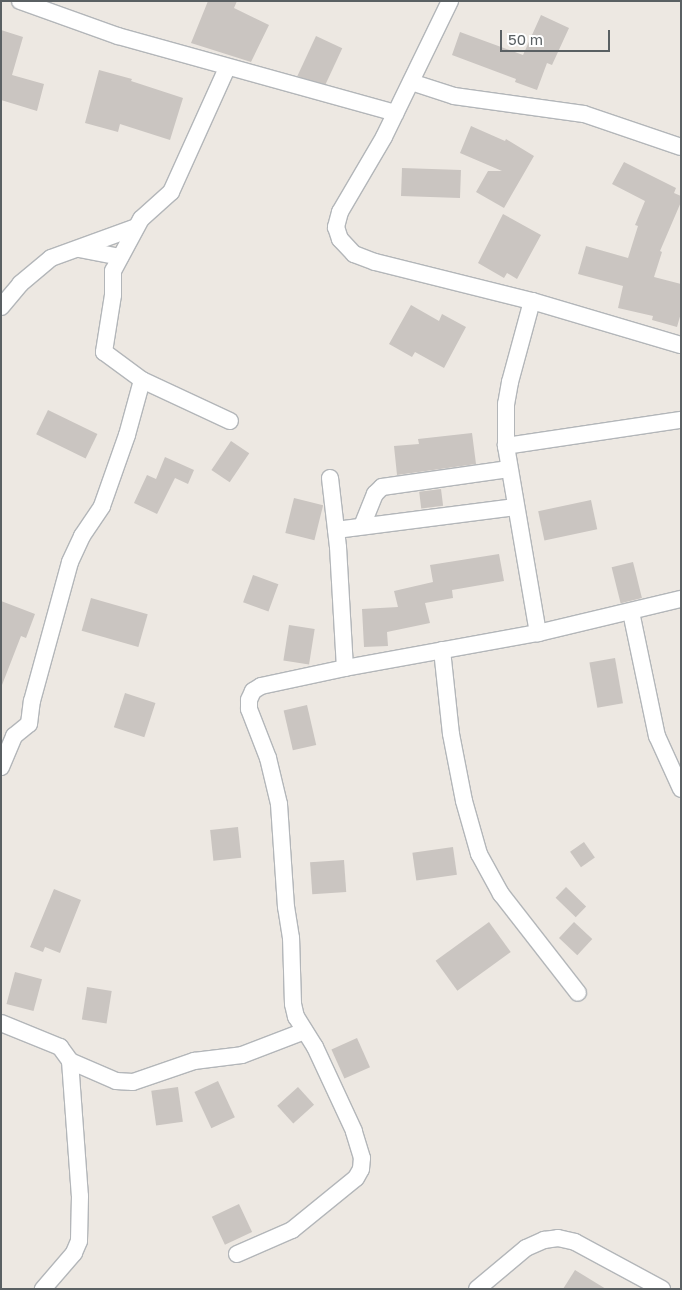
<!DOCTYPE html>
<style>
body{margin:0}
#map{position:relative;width:682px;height:1290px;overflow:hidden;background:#ede8e2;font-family:"Golos Text",sans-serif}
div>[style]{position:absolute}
.building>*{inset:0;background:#cac5c1;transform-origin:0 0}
.roads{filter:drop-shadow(1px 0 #b3b6b9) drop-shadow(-1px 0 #b3b6b9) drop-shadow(0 1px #b3b6b9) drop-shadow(0 -1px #b3b6b9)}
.minor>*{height:16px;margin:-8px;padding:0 8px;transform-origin:8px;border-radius:8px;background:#fff}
span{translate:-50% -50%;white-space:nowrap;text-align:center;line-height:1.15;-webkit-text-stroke:4px #fff;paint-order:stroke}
.frame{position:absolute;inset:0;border:2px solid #5a6063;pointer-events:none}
.scale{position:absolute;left:500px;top:30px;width:110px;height:22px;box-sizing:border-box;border:2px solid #5a6063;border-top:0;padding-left:6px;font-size:15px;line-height:18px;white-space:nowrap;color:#5a6063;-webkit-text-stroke:4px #fff;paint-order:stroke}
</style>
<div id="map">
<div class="building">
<i style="clip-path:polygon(208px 1px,237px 1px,234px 8px,269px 25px,251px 62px,191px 43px)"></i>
<i style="clip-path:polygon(541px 15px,569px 28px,552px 65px,547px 63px,537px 90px,515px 82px,516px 79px,452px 55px,460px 32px,523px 55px)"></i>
<i style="clip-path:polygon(1px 30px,23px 37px,12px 75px,44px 84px,37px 111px,1px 100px)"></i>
<i style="left:316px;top:36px;width:29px;height:44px;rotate:25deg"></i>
<i style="clip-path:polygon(99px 70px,132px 79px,131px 81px,183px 98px,170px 140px,120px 124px,118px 132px,85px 123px)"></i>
<i style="clip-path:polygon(471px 126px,505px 141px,506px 139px,534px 156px,504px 208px,476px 192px,488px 171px,502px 171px,460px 153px)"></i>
<i style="clip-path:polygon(624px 162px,676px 188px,674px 193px,681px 196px,681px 202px,660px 251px,662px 252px,654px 277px,681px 284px,681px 313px,677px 327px,652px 320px,653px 316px,618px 308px,623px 286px,578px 274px,586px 246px,628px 258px,638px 226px,635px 225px,645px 201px,612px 184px)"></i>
<i style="left:402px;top:168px;width:59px;height:28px;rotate:2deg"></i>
<i style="clip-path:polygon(503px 214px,541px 235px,517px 279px,507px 273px,504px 278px,478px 263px)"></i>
<i style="clip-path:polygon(411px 305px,439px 321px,442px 314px,466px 327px,444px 368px,415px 352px,412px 357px,389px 344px)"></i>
<i style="left:48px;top:410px;width:55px;height:27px;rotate:26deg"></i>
<i style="clip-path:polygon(472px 433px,476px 464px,397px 475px,394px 446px,419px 444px,418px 439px)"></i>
<i style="left:231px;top:441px;width:22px;height:35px;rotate:34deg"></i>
<i style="clip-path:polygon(165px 457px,194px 470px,188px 484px,175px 478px,157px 514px,134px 503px,147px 475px,156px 479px)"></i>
<i style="left:441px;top:489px;width:17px;height:22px;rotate:83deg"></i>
<i style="left:294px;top:498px;width:30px;height:36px;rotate:14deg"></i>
<i style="left:591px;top:500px;width:30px;height:54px;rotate:78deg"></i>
<i style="clip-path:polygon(499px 554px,504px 581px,452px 590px,453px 598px,425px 603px,430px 623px,387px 632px,388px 646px,364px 647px,362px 609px,398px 607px,394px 591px,433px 582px,430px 565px)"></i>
<i style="left:633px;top:562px;width:37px;height:22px;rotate:76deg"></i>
<i style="left:253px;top:575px;width:27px;height:29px;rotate:20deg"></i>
<i style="left:91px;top:598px;width:59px;height:34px;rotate:16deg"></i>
<i style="clip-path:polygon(1px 601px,35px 614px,26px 638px,21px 636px,2px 685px)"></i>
<i style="left:289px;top:625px;width:26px;height:36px;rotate:9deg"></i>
<i style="left:615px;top:658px;width:46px;height:26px;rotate:80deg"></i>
<i style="left:125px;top:693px;width:32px;height:36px;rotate:18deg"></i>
<i style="left:307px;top:705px;width:41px;height:24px;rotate:77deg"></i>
<i style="left:238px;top:827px;width:31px;height:28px;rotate:84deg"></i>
<i style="left:584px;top:842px;width:19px;height:17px;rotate:55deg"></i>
<i style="left:453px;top:847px;width:28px;height:41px;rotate:82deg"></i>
<i style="left:344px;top:860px;width:32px;height:34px;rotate:86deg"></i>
<i style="left:566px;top:887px;width:28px;height:15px;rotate:44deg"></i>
<i style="clip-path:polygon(54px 889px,81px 900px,60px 953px,45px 947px,43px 952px,30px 947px)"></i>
<i style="left:489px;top:922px;width:37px;height:66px;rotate:54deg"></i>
<i style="left:574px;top:922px;width:25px;height:22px;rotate:43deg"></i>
<i style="left:15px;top:972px;width:28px;height:33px;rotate:15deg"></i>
<i style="left:87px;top:987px;width:25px;height:33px;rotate:9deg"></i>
<i style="left:357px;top:1038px;width:32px;height:28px;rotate:66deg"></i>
<i style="left:218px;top:1081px;width:40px;height:26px;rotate:65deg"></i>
<i style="left:178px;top:1087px;width:35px;height:27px;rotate:82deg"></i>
<i style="left:298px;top:1087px;width:24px;height:28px;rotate:48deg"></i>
<i style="left:239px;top:1204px;width:31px;height:30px;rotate:65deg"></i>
<i style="clip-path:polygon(575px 1270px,606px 1289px,563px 1289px)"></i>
</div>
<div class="roads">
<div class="minor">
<i style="left:20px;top:1px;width:104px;rotate:19.7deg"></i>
<i style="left:118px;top:36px;width:288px;rotate:15.5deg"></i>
<i style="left:450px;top:1px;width:151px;rotate:115.9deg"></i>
<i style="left:384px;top:137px;width:87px;rotate:120.4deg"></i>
<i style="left:340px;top:212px;width:16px;rotate:105deg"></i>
<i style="left:336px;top:227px;width:13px;rotate:72deg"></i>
<i style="left:340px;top:239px;width:21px;rotate:47deg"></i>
<i style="left:354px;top:254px;width:22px;rotate:21deg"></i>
<i style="left:375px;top:262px;width:162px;rotate:14deg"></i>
<i style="left:532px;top:301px;width:155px;rotate:16.5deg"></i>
<i style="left:227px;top:68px;width:136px;rotate:114.3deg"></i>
<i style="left:171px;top:192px;width:40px;rotate:138deg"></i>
<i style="left:141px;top:219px;width:59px;rotate:118.3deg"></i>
<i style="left:113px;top:271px;width:24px;rotate:90deg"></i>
<i style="left:113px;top:295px;width:58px;rotate:99deg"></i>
<i style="left:104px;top:352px;width:47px;rotate:36.4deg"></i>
<i style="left:142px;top:380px;width:97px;rotate:25deg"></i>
<i style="left:411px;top:82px;width:45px;rotate:18deg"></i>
<i style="left:454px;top:96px;width:131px;rotate:7.9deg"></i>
<i style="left:584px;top:114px;width:102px;rotate:18.8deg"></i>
<i style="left:79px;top:249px;width:42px;rotate:11deg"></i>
<i style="left:532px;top:301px;width:84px;rotate:105.2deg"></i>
<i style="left:510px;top:382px;width:22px;rotate:100deg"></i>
<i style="left:506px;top:404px;width:42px;rotate:90deg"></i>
<i style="left:506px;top:446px;width:190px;rotate:80.3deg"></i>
<i style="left:1px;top:307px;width:30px;rotate:-50deg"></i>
<i style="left:20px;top:284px;width:40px;rotate:-40deg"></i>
<i style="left:51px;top:258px;width:90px;rotate:-20deg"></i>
<i style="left:506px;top:446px;width:177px;rotate:-8.5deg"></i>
<i style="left:330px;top:478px;width:69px;rotate:83.4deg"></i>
<i style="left:338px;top:547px;width:121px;rotate:86.7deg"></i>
<i style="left:362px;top:526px;width:35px;rotate:-68deg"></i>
<i style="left:375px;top:494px;width:10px;rotate:-45deg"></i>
<i style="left:382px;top:487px;width:128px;rotate:-8.1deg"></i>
<i style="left:336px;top:530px;width:181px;rotate:-7.3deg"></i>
<i style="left:631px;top:612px;width:127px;rotate:78.2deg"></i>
<i style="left:657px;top:736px;width:58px;rotate:65.6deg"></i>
<i style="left:442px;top:650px;width:84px;rotate:83.9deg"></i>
<i style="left:451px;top:734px;width:68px;rotate:79deg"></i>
<i style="left:464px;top:801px;width:55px;rotate:74.2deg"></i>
<i style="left:479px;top:854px;width:46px;rotate:61.2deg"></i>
<i style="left:501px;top:894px;width:125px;rotate:52.1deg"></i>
<i style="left:1px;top:767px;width:34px;rotate:-67deg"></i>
<i style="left:14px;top:736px;width:19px;rotate:-39deg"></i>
<i style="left:29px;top:724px;width:23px;rotate:-83deg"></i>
<i style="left:32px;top:701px;width:144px;rotate:-74.7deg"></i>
<i style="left:70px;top:562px;width:29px;rotate:-65deg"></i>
<i style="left:82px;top:536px;width:36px;rotate:-56deg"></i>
<i style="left:102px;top:506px;width:75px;rotate:-70.6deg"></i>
<i style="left:127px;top:435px;width:57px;rotate:-74.7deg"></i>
<i style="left:1px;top:1023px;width:64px;rotate:22.1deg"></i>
<i style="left:60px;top:1047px;width:17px;rotate:54deg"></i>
<i style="left:70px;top:1061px;width:135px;rotate:85.8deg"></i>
<i style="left:80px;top:1196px;width:45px;rotate:91.3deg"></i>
<i style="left:79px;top:1241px;width:13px;rotate:113deg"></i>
<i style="left:74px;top:1253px;width:48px;rotate:130.7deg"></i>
<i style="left:70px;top:1061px;width:50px;rotate:23.5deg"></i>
<i style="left:116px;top:1081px;width:17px;rotate:3deg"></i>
<i style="left:133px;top:1082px;width:65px;rotate:-19deg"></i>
<i style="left:194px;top:1061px;width:48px;rotate:-7.1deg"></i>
<i style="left:242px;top:1055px;width:67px;rotate:-20.9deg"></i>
<i style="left:237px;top:1254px;width:60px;rotate:-23.6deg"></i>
<i style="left:292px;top:1230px;width:82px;rotate:-39.1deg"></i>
<i style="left:356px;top:1178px;width:10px;rotate:-61deg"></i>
<i style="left:361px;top:1169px;width:11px;rotate:-85deg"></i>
<i style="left:362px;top:1158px;width:28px;rotate:-107deg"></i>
<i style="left:354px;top:1131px;width:93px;rotate:-114.9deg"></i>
<i style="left:315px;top:1047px;width:36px;rotate:-122deg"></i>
<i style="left:296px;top:1017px;width:13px;rotate:-103deg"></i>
<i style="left:293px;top:1004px;width:66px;rotate:-91.7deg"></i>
<i style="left:291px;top:938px;width:31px;rotate:-99deg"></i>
<i style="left:286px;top:907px;width:103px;rotate:-93.9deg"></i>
<i style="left:279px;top:804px;width:47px;rotate:-103.4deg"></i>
<i style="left:268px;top:758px;width:53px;rotate:-111.2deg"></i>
<i style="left:249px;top:709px;width:9px;rotate:-90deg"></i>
<i style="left:249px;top:700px;width:10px;rotate:-66deg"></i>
<i style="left:253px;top:691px;width:9px;rotate:-32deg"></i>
<i style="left:261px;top:686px;width:86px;rotate:-12.1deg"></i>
<i style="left:345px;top:668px;width:196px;rotate:-10.3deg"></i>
<i style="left:538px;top:633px;width:147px;rotate:-13.4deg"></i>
<i style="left:477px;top:1289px;width:64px;rotate:-39.9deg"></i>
<i style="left:526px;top:1248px;width:20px;rotate:-24deg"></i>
<i style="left:544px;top:1240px;width:14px;rotate:-8deg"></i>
<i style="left:558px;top:1238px;width:17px;rotate:13deg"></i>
<i style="left:575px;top:1242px;width:99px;rotate:28.4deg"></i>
</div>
</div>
<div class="frame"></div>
<div class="scale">50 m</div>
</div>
